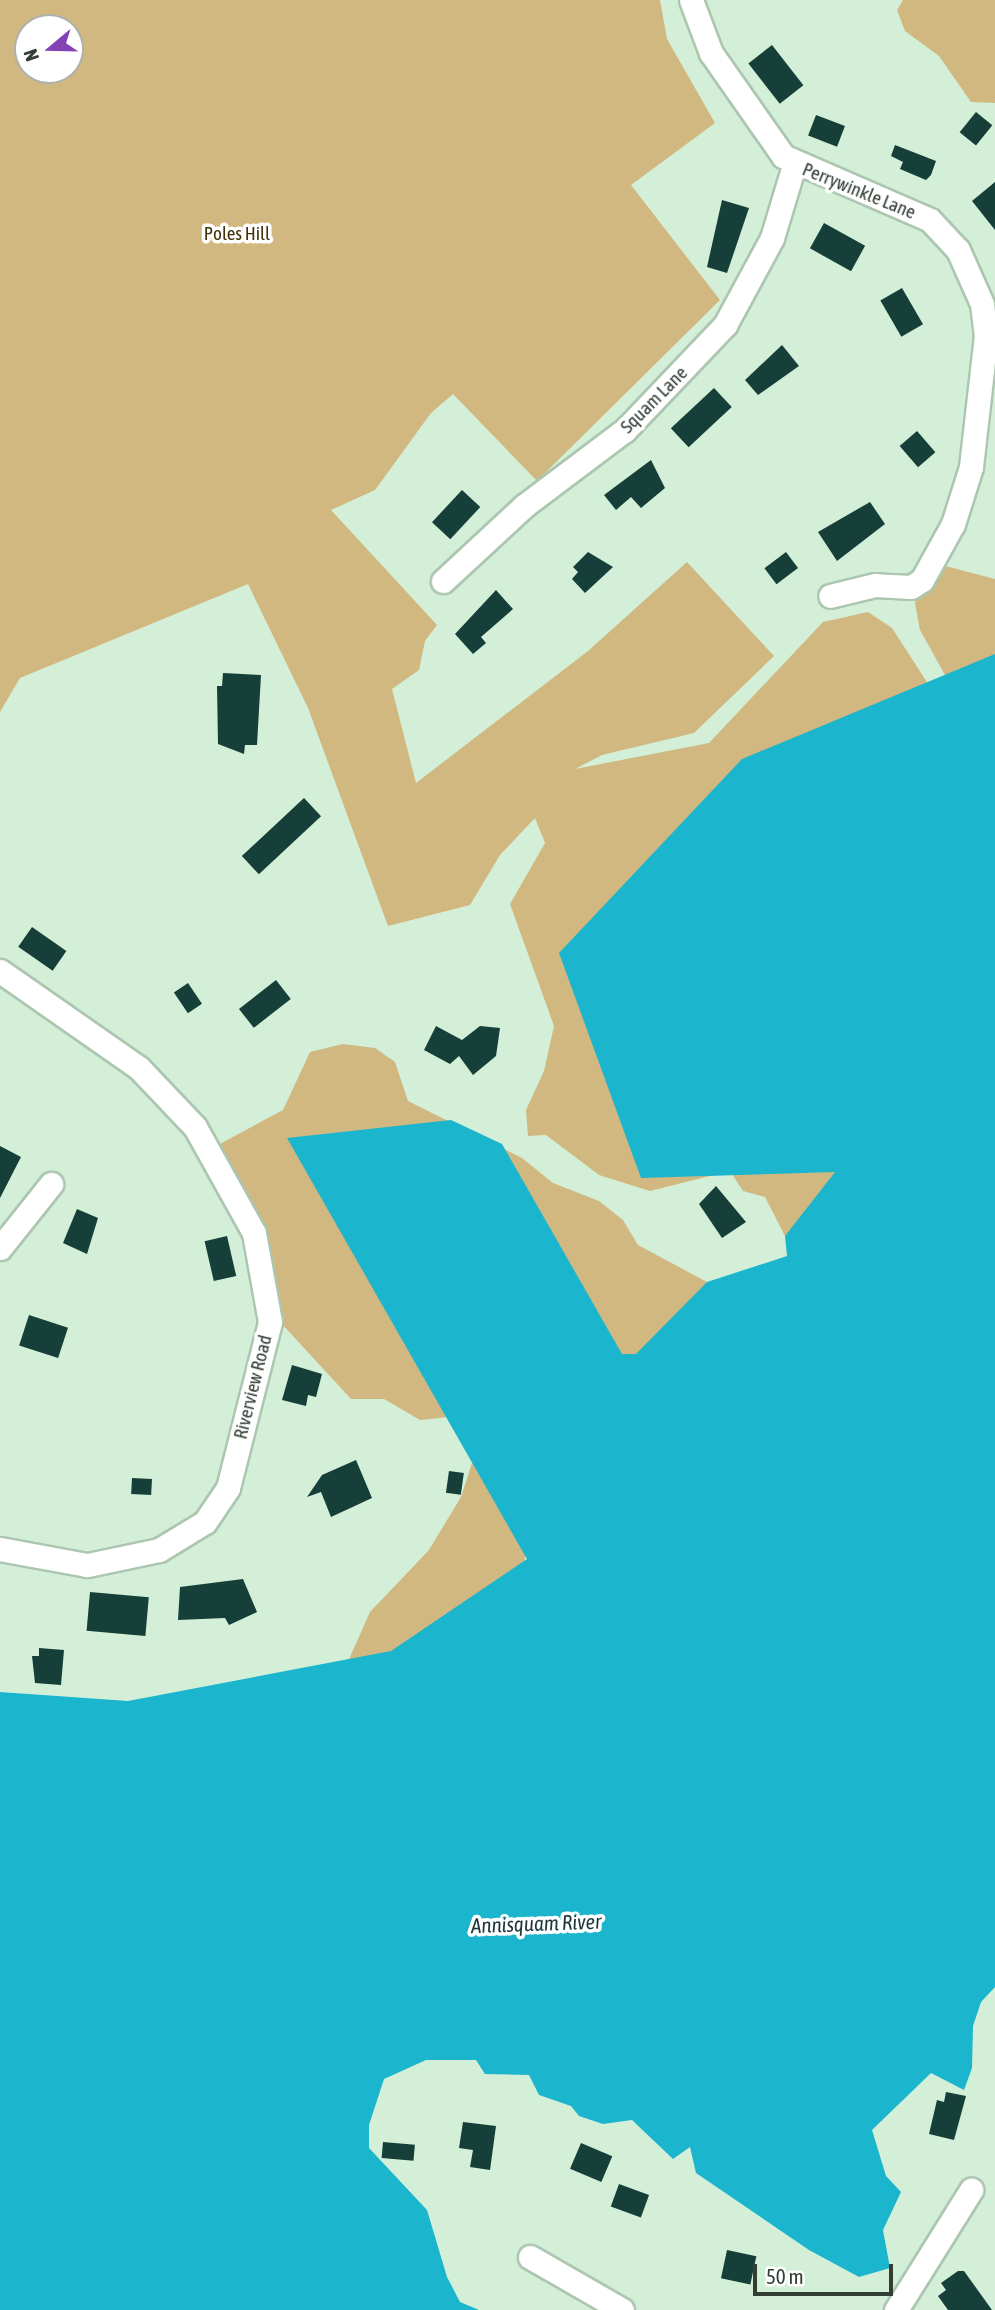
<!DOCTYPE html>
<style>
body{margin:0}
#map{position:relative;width:995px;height:2310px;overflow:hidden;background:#d3efd7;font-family:"Asap Condensed",sans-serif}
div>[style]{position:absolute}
.green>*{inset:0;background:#d1b881}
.water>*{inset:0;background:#1bb5cd}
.building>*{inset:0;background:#153f38;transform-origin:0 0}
.roads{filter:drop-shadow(2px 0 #acc6b0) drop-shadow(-2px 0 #acc6b0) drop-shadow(0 2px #acc6b0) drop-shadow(0 -2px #acc6b0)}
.minor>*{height:23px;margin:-11.5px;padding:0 11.5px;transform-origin:11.5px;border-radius:11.5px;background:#fff}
span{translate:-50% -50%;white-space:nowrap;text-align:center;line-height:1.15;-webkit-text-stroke:7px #fff;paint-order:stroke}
.street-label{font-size:19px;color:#323d34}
.park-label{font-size:19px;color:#413108}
.water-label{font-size:21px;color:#1f363b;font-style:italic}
.north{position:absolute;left:14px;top:14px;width:70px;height:70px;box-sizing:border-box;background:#fff;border:2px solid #adb1ae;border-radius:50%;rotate:251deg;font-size:19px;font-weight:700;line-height:28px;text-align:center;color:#323d34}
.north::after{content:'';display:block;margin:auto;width:24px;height:32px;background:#8341b6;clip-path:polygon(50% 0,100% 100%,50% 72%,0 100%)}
.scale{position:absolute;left:753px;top:2264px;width:140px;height:32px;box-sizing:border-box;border:4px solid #323d34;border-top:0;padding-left:9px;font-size:21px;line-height:24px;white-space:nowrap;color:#323d34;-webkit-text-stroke:5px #fff;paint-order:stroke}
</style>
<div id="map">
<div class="green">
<i style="clip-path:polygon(evenodd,0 0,660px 0,667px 39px,715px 123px,631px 185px,720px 300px,537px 481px,453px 394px,431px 413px,375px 490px,331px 510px,437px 625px,425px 641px,419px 670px,392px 689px,416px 783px,588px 651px,687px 562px,774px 656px,694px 733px,602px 755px,575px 769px,709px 743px,823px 622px,868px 612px,892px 628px,945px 710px,995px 1067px,821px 1200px,785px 1236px,765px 1197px,743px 1191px,730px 1171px,650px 1191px,599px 1175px,546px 1135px,528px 1136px,526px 1110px,544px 1071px,554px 1026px,510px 904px,545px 843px,535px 818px,500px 855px,470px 905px,388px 926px,308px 708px,248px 584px,20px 678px,0 712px,0 0,28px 28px,70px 28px,70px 70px,28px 70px,28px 28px)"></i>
<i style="clip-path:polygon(903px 0,995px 0,995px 103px,971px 102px,939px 56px,905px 31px,897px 10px)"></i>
<i style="clip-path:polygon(945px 566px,995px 579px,995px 765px,920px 630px,915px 603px,928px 574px)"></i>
<i style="clip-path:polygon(343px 1044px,375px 1048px,395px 1062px,408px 1101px,522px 1158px,553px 1183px,599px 1201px,623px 1220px,638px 1245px,707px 1282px,529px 1541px,521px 1576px,442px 1653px,346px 1666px,370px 1612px,429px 1550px,461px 1497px,473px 1460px,469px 1415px,420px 1420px,384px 1399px,351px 1399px,281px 1323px,255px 1272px,218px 1145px,283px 1110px,310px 1052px)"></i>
</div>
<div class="water">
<i style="clip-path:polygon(995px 654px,995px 1987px,981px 2002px,973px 2026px,972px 2068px,964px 2090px,931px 2073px,872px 2130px,886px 2176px,901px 2192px,883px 2230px,890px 2268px,859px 2277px,809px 2250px,696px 2173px,690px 2147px,673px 2159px,632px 2120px,603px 2124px,579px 2116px,571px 2106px,539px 2095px,529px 2075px,485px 2074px,476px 2060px,426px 2060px,384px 2079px,369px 2125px,369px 2148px,427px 2210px,447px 2277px,460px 2302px,479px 2310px,0 2310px,0 1692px,128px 1701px,391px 1651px,527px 1559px,287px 1138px,451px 1120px,502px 1144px,622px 1354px,636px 1354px,707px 1282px,787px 1256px,785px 1236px,835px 1172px,641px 1178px,559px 953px,742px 759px)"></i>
</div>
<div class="building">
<i style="left:772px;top:45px;width:51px;height:30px;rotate:52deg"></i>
<i style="left:976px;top:112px;width:21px;height:26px;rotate:39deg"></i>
<i style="left:816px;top:115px;width:31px;height:22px;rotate:21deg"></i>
<i style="clip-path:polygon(895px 145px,936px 161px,931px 175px,926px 180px,900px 169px,903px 162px,891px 156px)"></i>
<i style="clip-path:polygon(995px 182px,995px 230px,972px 201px)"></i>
<i style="clip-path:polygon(722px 200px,749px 208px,727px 273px,707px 267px)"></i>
<i style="left:824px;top:223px;width:47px;height:29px;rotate:29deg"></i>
<i style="left:902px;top:288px;width:42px;height:25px;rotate:60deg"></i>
<i style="clip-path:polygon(782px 345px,799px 366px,758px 395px,745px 380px)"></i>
<i style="left:714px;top:388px;width:26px;height:59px;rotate:47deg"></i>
<i style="left:917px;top:431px;width:28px;height:23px;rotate:49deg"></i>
<i style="clip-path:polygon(651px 460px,665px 488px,641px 508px,631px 497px,616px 510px,604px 495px)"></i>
<i style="left:462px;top:490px;width:25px;height:44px;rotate:43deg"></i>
<i style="clip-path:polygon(870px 502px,885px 524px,837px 561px,818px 532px)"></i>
<i style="clip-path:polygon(588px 552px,613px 567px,585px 593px,572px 579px,578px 572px,573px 567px)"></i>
<i style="left:786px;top:552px;width:20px;height:27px;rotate:53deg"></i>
<i style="clip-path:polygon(496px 590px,513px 609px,481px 637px,486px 643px,473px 654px,455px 634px)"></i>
<i style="clip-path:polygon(223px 673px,261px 675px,257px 745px,245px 745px,244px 754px,218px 744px,217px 686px,222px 686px)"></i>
<i style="left:304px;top:798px;width:25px;height:85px;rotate:47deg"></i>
<i style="left:32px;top:927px;width:42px;height:24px;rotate:35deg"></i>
<i style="left:276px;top:980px;width:24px;height:47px;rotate:52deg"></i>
<i style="left:188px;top:983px;width:25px;height:17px;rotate:56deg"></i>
<i style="clip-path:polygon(436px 1026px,462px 1040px,480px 1026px,500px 1028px,496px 1056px,473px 1075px,459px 1056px,450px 1064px,424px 1050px)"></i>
<i style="clip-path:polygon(0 1146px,21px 1157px,0 1198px)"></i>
<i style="clip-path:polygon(716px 1186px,746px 1222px,722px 1238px,699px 1204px)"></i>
<i style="clip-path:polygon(77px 1209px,98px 1218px,87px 1254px,63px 1243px)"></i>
<i style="left:227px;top:1236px;width:41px;height:23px;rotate:77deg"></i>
<i style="left:29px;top:1315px;width:41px;height:32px;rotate:18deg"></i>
<i style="clip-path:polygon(292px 1365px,322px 1374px,316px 1397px,308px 1395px,306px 1406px,282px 1400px)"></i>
<i style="clip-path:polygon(356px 1460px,372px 1498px,331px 1517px,321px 1492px,307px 1497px,322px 1475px)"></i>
<i style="left:449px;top:1471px;width:15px;height:22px;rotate:8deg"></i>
<i style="left:132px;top:1478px;width:20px;height:16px;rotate:3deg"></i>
<i style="clip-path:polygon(243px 1579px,257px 1612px,229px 1625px,225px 1618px,178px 1620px,180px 1587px)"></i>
<i style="left:90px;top:1592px;width:59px;height:39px;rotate:5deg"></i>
<i style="clip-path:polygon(39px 1648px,64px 1650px,61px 1685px,35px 1683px,32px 1656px,39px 1656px)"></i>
<i style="clip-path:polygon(946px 2092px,966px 2096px,954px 2140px,929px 2134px,937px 2100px,944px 2102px)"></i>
<i style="clip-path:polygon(463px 2122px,496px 2126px,490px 2170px,470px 2167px,473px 2150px,459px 2148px)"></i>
<i style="left:383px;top:2142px;width:32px;height:16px;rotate:5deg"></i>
<i style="left:581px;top:2143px;width:34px;height:28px;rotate:23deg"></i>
<i style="left:619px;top:2184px;width:32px;height:24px;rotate:20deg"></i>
<i style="left:727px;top:2250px;width:30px;height:29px;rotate:12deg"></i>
<i style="clip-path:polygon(958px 2271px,964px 2271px,992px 2310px,948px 2310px,938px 2296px,946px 2290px,941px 2283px)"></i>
</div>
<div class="roads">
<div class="minor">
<i style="left:691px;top:0;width:57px;rotate:69.3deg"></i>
<i style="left:711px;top:53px;width:126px;rotate:55deg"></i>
<i style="left:783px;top:156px;width:160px;rotate:23.5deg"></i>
<i style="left:930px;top:220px;width:41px;rotate:47deg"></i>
<i style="left:958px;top:250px;width:59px;rotate:66deg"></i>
<i style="left:982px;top:304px;width:31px;rotate:83deg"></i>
<i style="left:986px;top:335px;width:133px;rotate:96.5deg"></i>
<i style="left:971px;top:467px;width:60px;rotate:107.5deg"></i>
<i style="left:953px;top:524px;width:64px;rotate:119deg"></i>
<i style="left:922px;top:580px;width:13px;rotate:148deg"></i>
<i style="left:911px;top:587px;width:36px;rotate:-177deg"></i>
<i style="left:875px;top:585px;width:46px;rotate:166.3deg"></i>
<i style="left:443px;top:581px;width:110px;rotate:-42.8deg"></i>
<i style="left:524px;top:506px;width:126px;rotate:-37deg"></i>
<i style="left:625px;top:430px;width:145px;rotate:-46.4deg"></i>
<i style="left:725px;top:325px;width:99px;rotate:-61.6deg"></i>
<i style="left:772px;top:238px;width:76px;rotate:-73.2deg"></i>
<i style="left:0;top:971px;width:169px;rotate:34.9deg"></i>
<i style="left:139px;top:1068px;width:81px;rotate:46.5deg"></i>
<i style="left:195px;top:1127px;width:121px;rotate:60.9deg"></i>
<i style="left:254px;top:1233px;width:90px;rotate:79.8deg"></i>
<i style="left:270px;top:1322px;width:171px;rotate:104.2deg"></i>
<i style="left:228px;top:1488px;width:41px;rotate:124.1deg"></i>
<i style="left:205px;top:1522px;width:54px;rotate:148.7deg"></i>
<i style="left:159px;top:1550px;width:74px;rotate:168.2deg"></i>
<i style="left:87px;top:1565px;width:88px;rotate:-169.6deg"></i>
<i style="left:0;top:1248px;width:82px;rotate:-51.4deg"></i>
<i style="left:530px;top:2257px;width:106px;rotate:29.9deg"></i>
<i style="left:896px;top:2310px;width:142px;rotate:-58deg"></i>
</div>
</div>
<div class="street-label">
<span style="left:859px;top:191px;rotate:22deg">Perrywinkle Lane</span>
<span style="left:654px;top:400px;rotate:-45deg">Squam Lane</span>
<span style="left:253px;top:1387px;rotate:-76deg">Riverview Road</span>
</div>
<div class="park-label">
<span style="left:237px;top:234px">Poles Hill</span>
</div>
<div class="water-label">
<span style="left:536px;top:1923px;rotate:-2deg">Annisquam River</span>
</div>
<div class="north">N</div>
<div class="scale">50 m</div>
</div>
